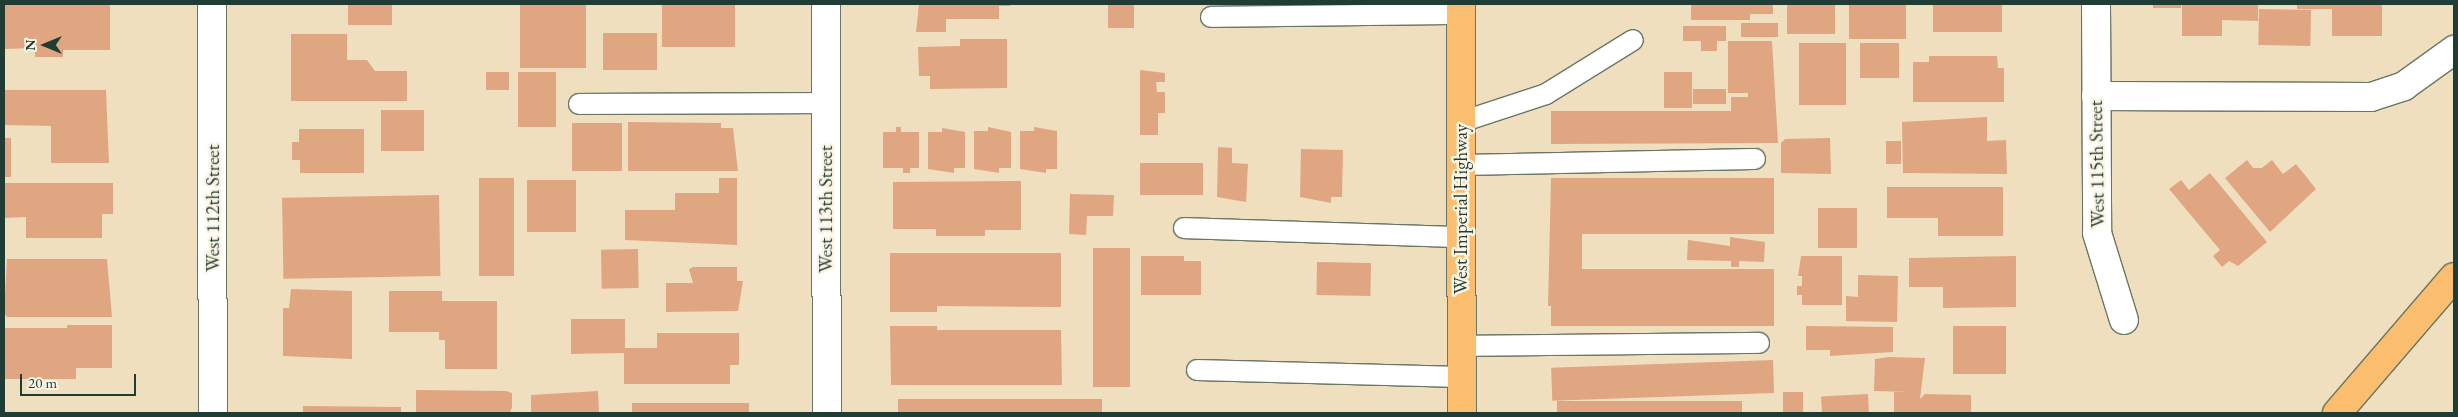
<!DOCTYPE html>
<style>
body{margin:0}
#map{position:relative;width:2458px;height:417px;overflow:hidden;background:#f0dfbf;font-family:"EB Garamond",serif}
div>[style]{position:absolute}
.building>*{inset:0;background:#e0a682;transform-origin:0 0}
.roads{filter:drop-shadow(1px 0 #687665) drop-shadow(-1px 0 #687665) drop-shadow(0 1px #687665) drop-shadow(0 -1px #687665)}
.service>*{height:20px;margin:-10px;padding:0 10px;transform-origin:10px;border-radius:10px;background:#fff}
.minor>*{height:28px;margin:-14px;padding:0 14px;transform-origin:14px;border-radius:14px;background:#fff}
.primary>*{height:28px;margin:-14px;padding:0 14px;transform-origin:14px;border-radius:14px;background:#fbbe6e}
.motorway>*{height:28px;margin:-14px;padding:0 14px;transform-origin:14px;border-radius:14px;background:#fbbe6e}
span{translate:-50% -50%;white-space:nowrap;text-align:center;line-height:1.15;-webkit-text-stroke:5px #fcf5e5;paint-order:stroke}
.street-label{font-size:19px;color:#1f3d34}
.frame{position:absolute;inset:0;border:5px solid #1f3d34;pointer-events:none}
.north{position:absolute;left:20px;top:20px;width:50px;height:50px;-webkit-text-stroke:4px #fcf5e5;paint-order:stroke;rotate:270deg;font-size:14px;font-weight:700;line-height:20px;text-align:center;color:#1f3d34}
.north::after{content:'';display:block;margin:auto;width:18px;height:22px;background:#1f3d34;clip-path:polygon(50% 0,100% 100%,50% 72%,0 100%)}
.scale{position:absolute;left:20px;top:374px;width:116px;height:22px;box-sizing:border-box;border:2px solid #1f3d34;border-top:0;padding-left:6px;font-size:15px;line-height:18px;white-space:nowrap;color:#1f3d34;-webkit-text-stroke:4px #fcf5e5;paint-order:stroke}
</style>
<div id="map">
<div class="building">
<i style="clip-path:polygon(4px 4px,110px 4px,110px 50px,63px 50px,63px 57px,35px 57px,35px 48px,4px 49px)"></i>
<i style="left:348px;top:4px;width:44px;height:21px"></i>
<i style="left:520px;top:4px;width:66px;height:64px"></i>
<i style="left:662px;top:4px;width:73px;height:43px"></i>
<i style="clip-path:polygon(919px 4px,1010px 4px,1010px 6px,999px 6px,999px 19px,946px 19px,946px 32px,916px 32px)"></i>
<i style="left:1108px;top:4px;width:26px;height:24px"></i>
<i style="clip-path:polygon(1691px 4px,1773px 4px,1773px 14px,1750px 14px,1750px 20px,1691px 20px)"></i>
<i style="left:1787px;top:4px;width:48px;height:30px"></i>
<i style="left:1849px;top:4px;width:57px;height:35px"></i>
<i style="left:1933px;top:4px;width:69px;height:28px"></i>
<i style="left:2153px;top:4px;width:28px;height:4px"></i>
<i style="clip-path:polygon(2182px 4px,2258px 4px,2258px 21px,2222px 20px,2222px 36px,2182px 36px)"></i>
<i style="clip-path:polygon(2297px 4px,2382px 4px,2382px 36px,2332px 36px,2332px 9px,2297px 9px)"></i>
<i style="left:2259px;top:9px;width:52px;height:36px;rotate:1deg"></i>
<i style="left:1741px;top:23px;width:37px;height:14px"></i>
<i style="clip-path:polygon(1683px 26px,1726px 26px,1726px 41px,1717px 41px,1717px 51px,1701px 51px,1701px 41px,1683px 41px)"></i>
<i style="left:603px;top:33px;width:54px;height:37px"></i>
<i style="clip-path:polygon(291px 34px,347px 34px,347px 60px,367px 60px,375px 71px,407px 71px,407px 101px,291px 101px)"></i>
<i style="clip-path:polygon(960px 39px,1007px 39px,1007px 88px,930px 89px,930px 76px,919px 76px,918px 47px,960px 46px)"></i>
<i style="clip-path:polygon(1728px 41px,1772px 41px,1778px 143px,1551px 144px,1551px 111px,1731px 111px,1731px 97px,1748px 97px,1748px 93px,1728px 93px)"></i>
<i style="left:1799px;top:43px;width:47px;height:62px"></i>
<i style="left:1860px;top:43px;width:39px;height:35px"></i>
<i style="clip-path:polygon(1929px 56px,1997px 56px,1998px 68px,2004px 68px,2004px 102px,1913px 102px,1913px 62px,1929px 62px)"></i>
<i style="clip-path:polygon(1140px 70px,1165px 73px,1165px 82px,1156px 82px,1157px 92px,1165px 92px,1165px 113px,1158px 113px,1158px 135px,1140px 135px)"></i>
<i style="left:486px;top:72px;width:23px;height:18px"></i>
<i style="left:518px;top:72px;width:38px;height:55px"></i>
<i style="left:1664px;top:72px;width:28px;height:36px"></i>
<i style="left:1693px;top:89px;width:33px;height:15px"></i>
<i style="clip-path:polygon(4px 90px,106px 90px,109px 163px,51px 163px,51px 126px,4px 125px)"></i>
<i style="left:381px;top:110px;width:43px;height:41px"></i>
<i style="clip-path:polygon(1987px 117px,1987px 141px,2006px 140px,2007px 174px,1903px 173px,1902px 122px)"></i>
<i style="clip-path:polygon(628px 122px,721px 123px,721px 128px,733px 128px,738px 171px,628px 171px)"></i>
<i style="left:572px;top:123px;width:50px;height:48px"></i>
<i style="clip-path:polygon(896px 127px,901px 127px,901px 132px,919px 132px,919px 168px,910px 168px,910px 173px,903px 173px,903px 168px,883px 168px,883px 132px,896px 132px)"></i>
<i style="clip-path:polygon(988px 127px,1011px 132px,1011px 168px,999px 168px,999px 173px,974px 169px,974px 131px,988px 131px)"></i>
<i style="clip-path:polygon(1034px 127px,1057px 131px,1057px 169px,1046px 169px,1046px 173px,1020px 169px,1020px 131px,1034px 131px)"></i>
<i style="clip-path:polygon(942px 128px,965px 132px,965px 168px,954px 168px,954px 173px,928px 169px,928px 132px,942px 132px)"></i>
<i style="clip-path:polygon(299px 129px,364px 129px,364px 173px,300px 173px,300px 160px,292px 160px,292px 142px,299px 142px)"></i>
<i style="left:4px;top:138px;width:7px;height:39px"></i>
<i style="clip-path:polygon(1830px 138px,1831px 174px,1781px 173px,1781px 143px,1785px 139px)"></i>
<i style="left:1886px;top:141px;width:15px;height:23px"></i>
<i style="clip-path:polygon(1218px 147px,1232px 148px,1232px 163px,1248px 164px,1246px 202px,1217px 197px)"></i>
<i style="clip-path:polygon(1301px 149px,1343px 150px,1342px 197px,1331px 197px,1331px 203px,1300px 197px)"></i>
<i style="clip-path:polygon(2247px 160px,2253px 168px,2262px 168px,2272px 160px,2283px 174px,2296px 164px,2316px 189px,2270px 232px,2225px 178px)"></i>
<i style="left:1140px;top:163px;width:63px;height:32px"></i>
<i style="clip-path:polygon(2210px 173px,2267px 242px,2238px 266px,2229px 261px,2222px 267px,2213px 256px,2220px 250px,2169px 189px,2181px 180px,2189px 190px)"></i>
<i style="left:479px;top:178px;width:35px;height:98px"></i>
<i style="clip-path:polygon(719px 178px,737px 178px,737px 245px,625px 240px,625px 210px,675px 210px,675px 193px,719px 193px)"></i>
<i style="clip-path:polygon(1551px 178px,1774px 178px,1774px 234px,1582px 234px,1582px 269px,1774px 269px,1774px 326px,1551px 326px,1551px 306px,1548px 306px)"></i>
<i style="left:527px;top:180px;width:49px;height:52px"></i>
<i style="clip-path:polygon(1021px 181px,1021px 230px,985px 230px,985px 236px,936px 236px,936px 229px,893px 229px,893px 182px)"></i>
<i style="clip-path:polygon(4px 183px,113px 183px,113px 214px,102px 214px,102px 238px,26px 238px,26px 217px,4px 218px)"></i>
<i style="clip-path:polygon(1887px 187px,2003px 187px,2003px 236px,1938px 236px,1938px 218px,1887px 218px)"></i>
<i style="clip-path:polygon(1070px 194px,1114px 195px,1113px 216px,1087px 216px,1086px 235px,1069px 234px)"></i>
<i style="left:439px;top:195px;width:81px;height:157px;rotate:89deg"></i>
<i style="left:1857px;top:208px;width:40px;height:39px;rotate:90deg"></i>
<i style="clip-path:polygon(1730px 237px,1765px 242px,1764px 262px,1739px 261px,1739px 267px,1731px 267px,1731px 261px,1687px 260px,1688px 240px,1730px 246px)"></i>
<i style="left:1093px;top:248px;width:37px;height:139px"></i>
<i style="left:638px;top:249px;width:39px;height:37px;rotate:89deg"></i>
<i style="clip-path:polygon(890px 253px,1061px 253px,1061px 307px,937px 306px,937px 312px,890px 312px)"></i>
<i style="clip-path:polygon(1141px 256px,1184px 256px,1184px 261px,1201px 261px,1201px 295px,1141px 295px)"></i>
<i style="clip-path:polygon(1801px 256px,1842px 256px,1842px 305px,1802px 305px,1802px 295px,1797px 295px,1797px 286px,1802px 286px,1802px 276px,1798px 276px)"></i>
<i style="clip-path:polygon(2016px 256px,2016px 307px,1943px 308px,1943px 287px,1909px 287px,1909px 258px)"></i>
<i style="clip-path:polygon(7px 259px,107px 259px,112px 317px,7px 317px,4px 313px)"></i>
<i style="left:1317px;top:262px;width:54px;height:33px;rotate:1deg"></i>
<i style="clip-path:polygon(693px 267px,737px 267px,737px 281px,743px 281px,738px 311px,666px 312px,666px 283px,693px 283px,689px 269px)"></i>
<i style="clip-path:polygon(1858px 275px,1898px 276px,1897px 322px,1846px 321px,1846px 296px,1858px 297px)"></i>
<i style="clip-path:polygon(291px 289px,352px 291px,352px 359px,283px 356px,283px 308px,289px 308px)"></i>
<i style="clip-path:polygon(389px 291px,442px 291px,442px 301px,497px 301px,497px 369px,445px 369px,445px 340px,439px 340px,439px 332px,389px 332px)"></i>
<i style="clip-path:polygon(571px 319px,625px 319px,625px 348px,657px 348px,657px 333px,739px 333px,739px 365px,730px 365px,730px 384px,624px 384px,624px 353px,571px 354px)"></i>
<i style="clip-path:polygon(67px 325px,112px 325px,112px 368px,76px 368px,76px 379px,4px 379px,4px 328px,67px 328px)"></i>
<i style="clip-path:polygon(890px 326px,937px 326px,937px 330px,1061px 330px,1062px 385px,891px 385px)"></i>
<i style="clip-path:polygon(1806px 326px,1893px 327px,1893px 352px,1830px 356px,1830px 350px,1806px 350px)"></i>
<i style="left:1953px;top:326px;width:53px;height:48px"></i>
<i style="clip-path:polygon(1889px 357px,1925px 358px,1920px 399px,1925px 394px,1971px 395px,1971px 413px,1894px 413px,1894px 392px,1910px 392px,1874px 391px,1875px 359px)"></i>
<i style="left:1773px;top:360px;width:33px;height:222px;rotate:88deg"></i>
<i style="clip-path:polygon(416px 390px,506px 391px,512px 393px,512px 407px,510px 413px,416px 413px)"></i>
<i style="clip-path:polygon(598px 391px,599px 413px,531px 413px,531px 395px)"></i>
<i style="left:1783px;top:392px;width:20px;height:21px"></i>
<i style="left:1868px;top:394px;width:19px;height:47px;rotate:87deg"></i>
<i style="left:898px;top:399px;width:204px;height:14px"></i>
<i style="left:1557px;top:401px;width:185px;height:12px"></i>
<i style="left:632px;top:403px;width:117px;height:10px"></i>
<i style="clip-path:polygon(303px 406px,401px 407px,401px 413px,303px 413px)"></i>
</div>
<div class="roads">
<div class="service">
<i style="left:1211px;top:17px;width:250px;rotate:-0.7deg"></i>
<i style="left:579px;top:104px;width:247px;rotate:-0.2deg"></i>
<i style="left:1461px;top:122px;width:89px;rotate:-18.2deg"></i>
<i style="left:1546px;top:94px;width:102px;rotate:-31.8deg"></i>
<i style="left:1461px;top:165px;width:294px;rotate:-1.2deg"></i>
<i style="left:1184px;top:228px;width:277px;rotate:1.9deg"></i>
<i style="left:1461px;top:346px;width:298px;rotate:-0.6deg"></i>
<i style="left:1197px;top:370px;width:264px;rotate:1.5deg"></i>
</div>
<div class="minor">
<i style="left:212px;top:4px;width:409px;rotate:89.9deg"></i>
<i style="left:826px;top:4px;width:409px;rotate:89.9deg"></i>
<i style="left:2096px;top:4px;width:229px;rotate:89.7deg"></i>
<i style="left:2097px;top:233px;width:91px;rotate:72.8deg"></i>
<i style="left:2096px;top:96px;width:275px;rotate:0.2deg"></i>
<i style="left:2371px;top:97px;width:35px;rotate:-18deg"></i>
<i style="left:2404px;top:86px;width:62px;rotate:-35.8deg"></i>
</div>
<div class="primary">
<i style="left:1461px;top:4px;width:409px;rotate:89.9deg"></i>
</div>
<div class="motorway">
<i style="left:2337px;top:413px;width:179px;rotate:-49.3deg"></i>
</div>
</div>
<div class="street-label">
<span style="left:2097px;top:164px;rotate:-91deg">West 115th Street</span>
<span style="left:213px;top:208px;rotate:-90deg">West 112th Street</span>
<span style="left:826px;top:209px;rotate:-90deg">West 113th Street</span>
<span style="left:1461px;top:209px;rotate:-90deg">West Imperial Highway</span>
</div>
<div class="frame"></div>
<div class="north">N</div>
<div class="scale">20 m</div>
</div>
